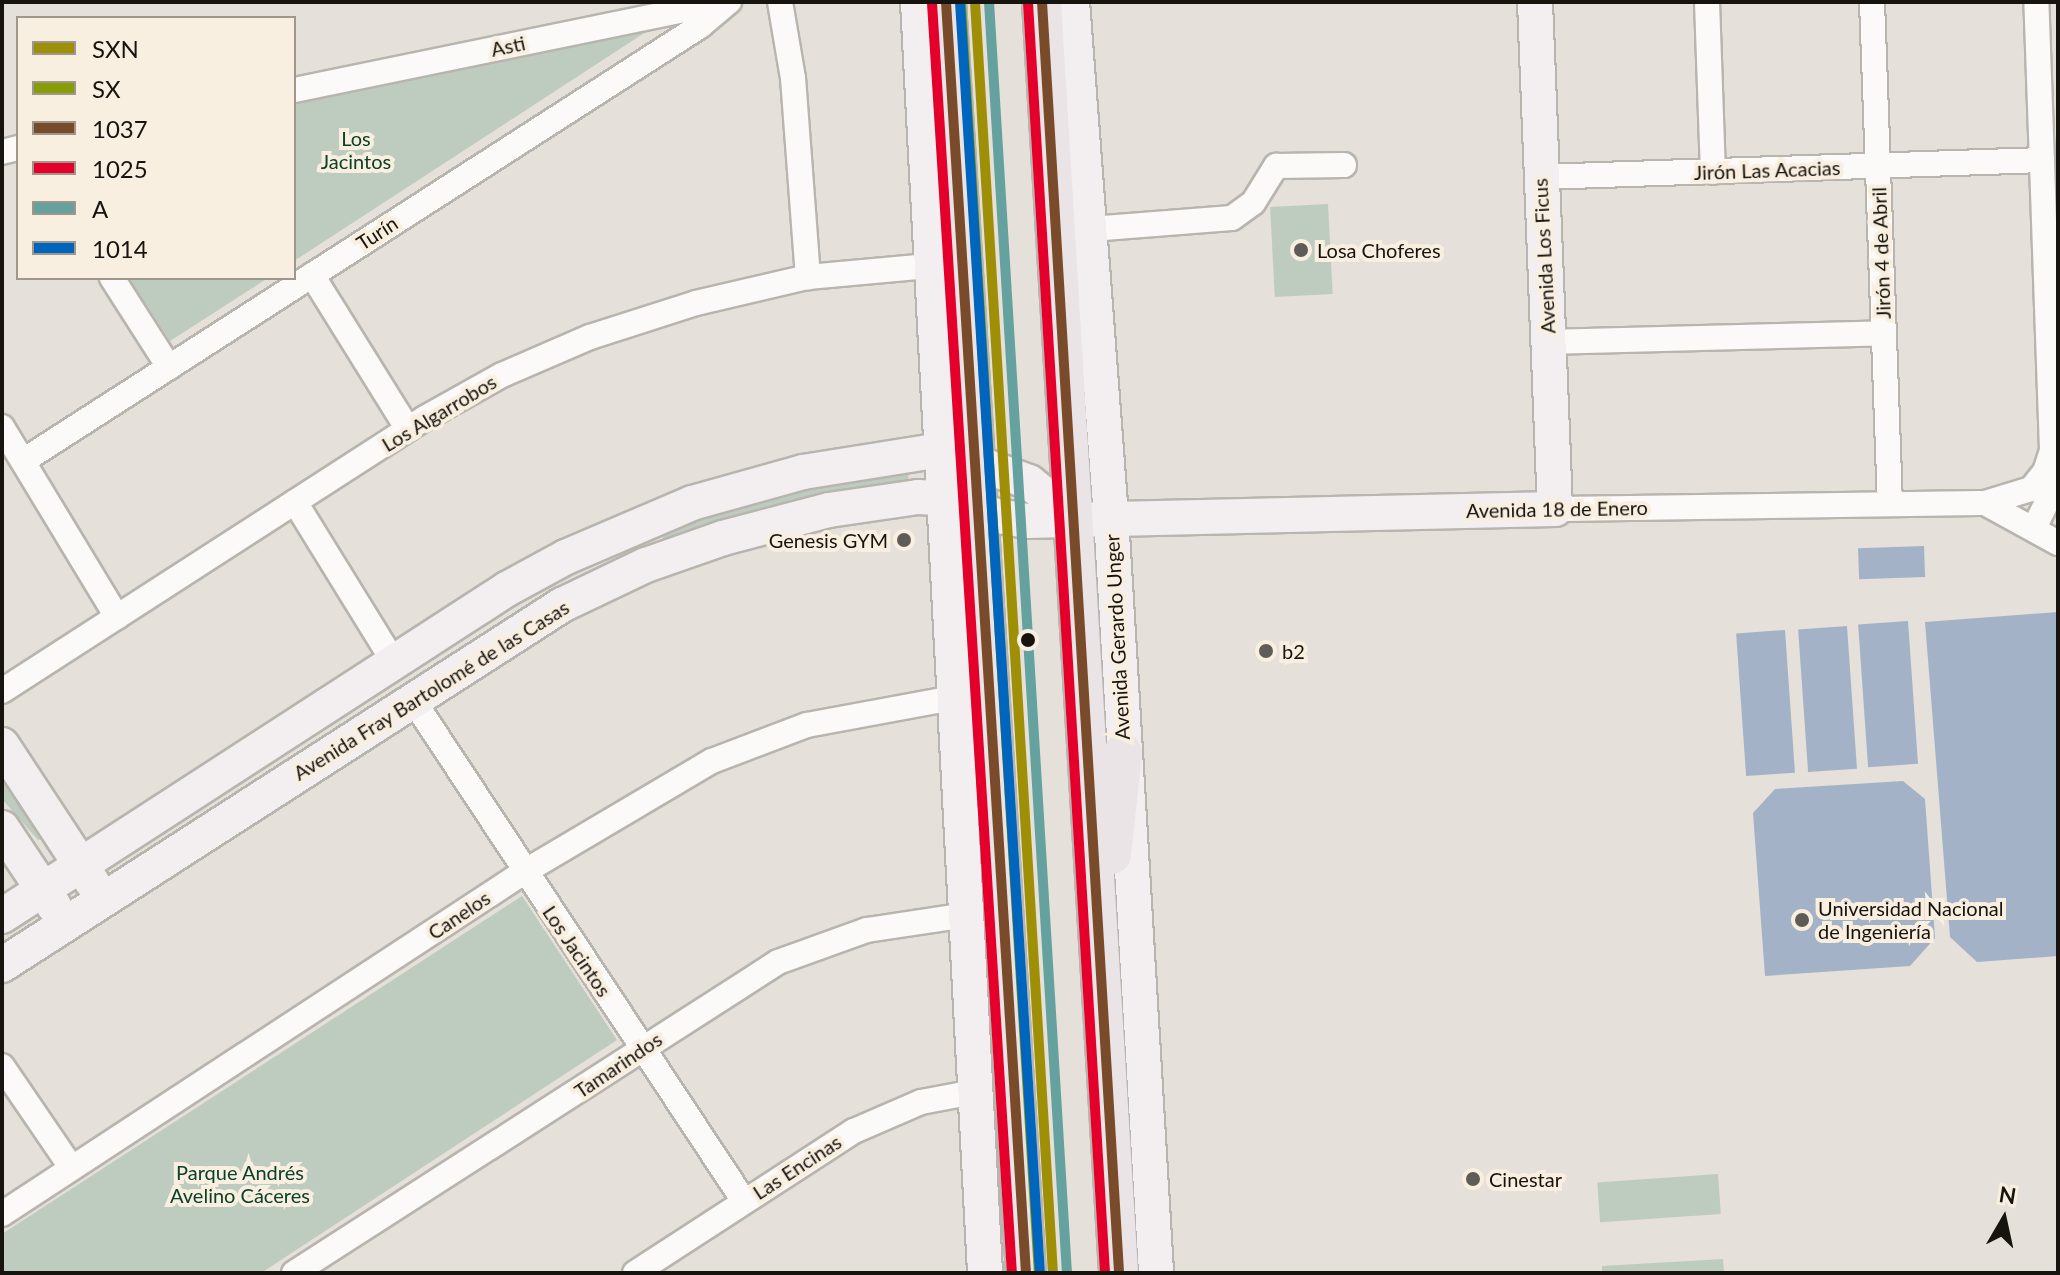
<!DOCTYPE html>
<meta charset="utf-8">
<style>
body{margin:0}
#map{position:relative;width:2060px;height:1275px;overflow:hidden;background:#e5e0d9;font-family:Lato,sans-serif}
div>[style]{position:absolute}
.green>*{inset:0;background:#becbbf;transform-origin:0 0}
.water>*{inset:0;background:#a4b2c7;transform-origin:0 0}
.roads{filter:drop-shadow(2px 0 #b8b4ae) drop-shadow(-2px 0 #b8b4ae) drop-shadow(0 2px #b8b4ae) drop-shadow(0 -2px #b8b4ae)}
.street>*{height:24px;margin:-12px;padding:0 12px;transform-origin:12px;border-radius:12px;background:#fbfaf9}
.secondary>*{height:34px;margin:-17px;padding:0 17px;transform-origin:17px;border-radius:17px;background:#f3eff0}
.primary>*{height:38px;margin:-19px;padding:0 19px;transform-origin:19px;border-radius:19px;background:#ebe4e7}
.bus-1>*{height:10px;margin:-5px;padding:0 5px;transform-origin:5px;border-radius:5px;background:#9f8f07}
.bus-2>*{height:10px;margin:-5px;padding:0 5px;transform-origin:5px;border-radius:5px;background:#889c07}
.bus-3>*{height:10px;margin:-5px;padding:0 5px;transform-origin:5px;border-radius:5px;background:#7a4b2a}
.bus-4>*{height:10px;margin:-5px;padding:0 5px;transform-origin:5px;border-radius:5px;background:#e4002b}
.bus-5>*{height:10px;margin:-5px;padding:0 5px;transform-origin:5px;border-radius:5px;background:#64a19f}
.bus-6>*{height:10px;margin:-5px;padding:0 5px;transform-origin:5px;border-radius:5px;background:#0065bd}
.dots>*{width:22px;height:22px;translate:-50% -50%;box-sizing:border-box;border:4px solid #f8efe0;border-radius:50%}
span{translate:-50% -50%;white-space:nowrap;text-align:center;line-height:1.15;-webkit-text-stroke:8px #f8efe0;paint-order:stroke}
.street-label{font-size:20px;color:#17140f}
.park-label{font-size:20px;color:#0b4029}
.poi-label{font-size:20px;color:#17140f}
.left{translate:0 -50%;text-align:left}
.right{translate:-100% -50%;text-align:right}
.frame{position:absolute;inset:0;border:4px solid #17140f;pointer-events:none}
.legend{position:absolute;left:16px;top:16px;width:280px;height:264px;box-sizing:border-box;background:#f8efe0;border:2px solid #9e978c;margin:0;padding:10px 14px;list-style:none;font-size:24px;color:#17140f}
.legend li{display:flex;align-items:center;gap:16px;height:40px}
.legend b{width:40px;border:2px solid #9e978c}
.north{position:absolute;left:1964px;top:1179px;width:80px;height:80px;-webkit-text-stroke:6px #f8efe0;paint-order:stroke;rotate:9deg;font-size:22px;font-weight:700;line-height:32px;text-align:center;color:#17140f}
.north::after{content:'';display:block;margin:auto;width:28px;height:36px;background:#17140f;clip-path:polygon(50% 0,100% 100%,50% 72%,0 100%)}
</style>
<div id="map">
<div class="green">
<i style="clip-path:polygon(655px 26px,294px 261px,294px 100px)"></i>
<i style="left:1328px;top:204px;width:90px;height:58px;rotate:87deg"></i>
<i style="clip-path:polygon(129px 278px,268px 278px,170px 341px)"></i>
<i style="clip-path:polygon(907px 466px,909px 483px,666px 543px,663px 538px,663px 534px,701px 511px)"></i>
<i style="clip-path:polygon(2px 768px,48px 837px,38px 840px,2px 799px)"></i>
<i style="clip-path:polygon(522px 896px,617px 1040px,261px 1273px,2px 1273px,2px 1234px)"></i>
<i style="left:1718px;top:1174px;width:40px;height:121px;rotate:86deg"></i>
<i style="clip-path:polygon(1723px 1259px,1724px 1273px,1602px 1273px,1602px 1266px)"></i>
</div>
<div class="water">
<i style="left:1924px;top:546px;width:31px;height:66px;rotate:88deg"></i>
<i style="clip-path:polygon(2058px 612px,2058px 956px,1977px 962px,1950px 937px,1925px 622px)"></i>
<i style="left:1908px;top:621px;width:143px;height:50px;rotate:86deg"></i>
<i style="left:1847px;top:626px;width:143px;height:49px;rotate:86deg"></i>
<i style="left:1785px;top:630px;width:143px;height:49px;rotate:86deg"></i>
<i style="clip-path:polygon(1903px 781px,1925px 799px,1935px 938px,1910px 966px,1765px 976px,1753px 813px,1775px 789px)"></i>
</div>
<div class="roads">
<div class="street">
<i style="left:780px;top:2px;width:77px;rotate:80.3deg"></i>
<i style="left:793px;top:78px;width:200px;rotate:85.7deg"></i>
<i style="left:1707px;top:2px;width:170px;rotate:88deg"></i>
<i style="left:1872px;top:2px;width:502px;rotate:87.95deg"></i>
<i style="left:294px;top:90px;width:436px;rotate:-11.6deg"></i>
<i style="left:2px;top:152px;width:16px;rotate:-14deg"></i>
<i style="left:1541px;top:177px;width:501px;rotate:-1.94deg"></i>
<i style="left:1091px;top:229px;width:141px;rotate:-4.5deg"></i>
<i style="left:1232px;top:218px;width:26px;rotate:-36deg"></i>
<i style="left:1253px;top:203px;width:44px;rotate:-58.1deg"></i>
<i style="left:1276px;top:166px;width:68px;rotate:-0.8deg"></i>
<i style="left:312px;top:275px;width:181px;rotate:58.1deg"></i>
<i style="left:112px;top:278px;width:106px;rotate:57.4deg"></i>
<i style="left:1548px;top:342px;width:336px;rotate:-1.5deg"></i>
<i style="left:2px;top:427px;width:222px;rotate:58.8deg"></i>
<i style="left:23px;top:461px;width:805px;rotate:-32.72deg"></i>
<i style="left:700px;top:26px;width:38px;rotate:-40deg"></i>
<i style="left:295px;top:502px;width:188px;rotate:58.3deg"></i>
<i style="left:1985px;top:503px;width:48px;rotate:-16.9deg"></i>
<i style="left:2031px;top:489px;width:22px;rotate:-51deg"></i>
<i style="left:2045px;top:472px;width:23px;rotate:-72deg"></i>
<i style="left:2052px;top:450px;width:448px;rotate:-92deg"></i>
<i style="left:1555px;top:509px;width:430px;rotate:-0.8deg"></i>
<i style="left:1985px;top:503px;width:83px;rotate:28.7deg"></i>
<i style="left:2034px;top:528px;width:54px;rotate:-63.4deg"></i>
<i style="left:2px;top:691px;width:503px;rotate:-32.84deg"></i>
<i style="left:425px;top:418px;width:88px;rotate:-29.2deg"></i>
<i style="left:502px;top:375px;width:96px;rotate:-23.4deg"></i>
<i style="left:590px;top:337px;width:111px;rotate:-17.8deg"></i>
<i style="left:696px;top:303px;width:115px;rotate:-13.1deg"></i>
<i style="left:808px;top:277px;width:121px;rotate:-5.2deg"></i>
<i style="left:413px;top:700px;width:600px;rotate:56.55deg"></i>
<i style="left:2px;top:1066px;width:122px;rotate:55.7deg"></i>
<i style="left:2px;top:1214px;width:624px;rotate:-33.23deg"></i>
<i style="left:524px;top:872px;width:218px;rotate:-30.6deg"></i>
<i style="left:712px;top:761px;width:102px;rotate:-20.8deg"></i>
<i style="left:807px;top:725px;width:147px;rotate:-10.5deg"></i>
<i style="left:294px;top:1273px;width:575px;rotate:-32.72deg"></i>
<i style="left:778px;top:962px;width:95px;rotate:-19.8deg"></i>
<i style="left:867px;top:930px;width:100px;rotate:-8.6deg"></i>
<i style="left:635px;top:1273px;width:261px;rotate:-33deg"></i>
<i style="left:854px;top:1131px;width:73px;rotate:-23.4deg"></i>
<i style="left:921px;top:1102px;width:54px;rotate:-10.7deg"></i>
</div>
<div class="secondary">
<i style="left:918px;top:2px;width:1273px;rotate:86.98deg"></i>
<i style="left:1072px;top:2px;width:516px;rotate:85.67deg"></i>
<i style="left:1111px;top:517px;width:757px;rotate:86.59deg"></i>
<i style="left:2px;top:745px;width:164px;rotate:56.7deg"></i>
<i style="left:2px;top:828px;width:94px;rotate:56.3deg"></i>
<i style="left:2px;top:916px;width:602px;rotate:-32.92deg"></i>
<i style="left:507px;top:589px;width:67px;rotate:-28.5deg"></i>
<i style="left:566px;top:557px;width:137px;rotate:-23.2deg"></i>
<i style="left:692px;top:503px;width:115px;rotate:-15.6deg"></i>
<i style="left:803px;top:472px;width:127px;rotate:-9.1deg"></i>
<i style="left:928px;top:452px;width:36px;rotate:9deg"></i>
<i style="left:964px;top:458px;width:69px;rotate:20.3deg"></i>
<i style="left:1029px;top:482px;width:58px;rotate:39.4deg"></i>
<i style="left:2px;top:965px;width:666px;rotate:-32.74deg"></i>
<i style="left:562px;top:605px;width:93px;rotate:-25.5deg"></i>
<i style="left:646px;top:565px;width:82px;rotate:-19.3deg"></i>
<i style="left:723px;top:538px;width:110px;rotate:-14.8deg"></i>
<i style="left:829px;top:510px;width:90px;rotate:-8.3deg"></i>
<i style="left:918px;top:497px;width:34px;rotate:3deg"></i>
<i style="left:952px;top:499px;width:44px;rotate:21.3deg"></i>
<i style="left:993px;top:515px;width:34px;rotate:10deg"></i>
<i style="left:1026px;top:521px;width:529px;rotate:-1.3deg"></i>
<i style="left:1555px;top:509px;width:507px;rotate:-92.26deg"></i>
</div>
<div class="primary">
<i style="left:946px;top:2px;width:1274px;rotate:86.4deg"></i>
<i style="left:1042px;top:2px;width:1273px;rotate:86.53deg"></i>
<i style="left:1112px;top:855px;width:103px;rotate:-83.8deg"></i>
</div>
</div>
<div class="bus-1">
<i style="left:975px;top:2px;width:1273px;rotate:86.49deg"></i>
</div>
<div class="bus-2">
<i style="left:961px;top:3px;width:1272px;rotate:86.49deg"></i>
</div>
<div class="bus-3">
<i style="left:946px;top:2px;width:1274px;rotate:86.4deg"></i>
<i style="left:1042px;top:2px;width:1273px;rotate:86.53deg"></i>
</div>
<div class="bus-4">
<i style="left:932px;top:3px;width:1273px;rotate:86.4deg"></i>
<i style="left:1028px;top:3px;width:1272px;rotate:86.53deg"></i>
</div>
<div class="bus-5">
<i style="left:989px;top:2px;width:1272px;rotate:86.49deg"></i>
</div>
<div class="bus-6">
<i style="left:960px;top:2px;width:1273px;rotate:86.4deg"></i>
</div>
<div class="dots">
<i style="left:1301px;top:250px;background:#5f5b56"></i>
<i style="left:904px;top:540px;background:#5f5b56"></i>
<i style="left:1028px;top:640px;background:#17140f"></i>
<i style="left:1266px;top:651px;background:#5f5b56"></i>
<i style="left:1802px;top:920px;background:#5f5b56"></i>
<i style="left:1473px;top:1179px;background:#5f5b56"></i>
</div>
<div class="street-label">
<span style="left:508px;top:46px;rotate:-12deg">Asti</span>
<span style="left:1767px;top:170px;rotate:-2deg">Jirón Las Acacias</span>
<span style="left:377px;top:233px;rotate:-33deg">Turín</span>
<span style="left:1881px;top:253px;rotate:-92deg">Jirón 4 de Abril</span>
<span style="left:1544px;top:256px;rotate:-93deg">Avenida Los Ficus</span>
<span style="left:439px;top:413px;rotate:-31deg">Los Algarrobos</span>
<span style="left:1557px;top:509px;rotate:-1deg">Avenida 18 de Enero</span>
<span style="left:1117px;top:637px;rotate:-93deg">Avenida Gerardo Unger</span>
<span style="left:431px;top:690px;rotate:-32deg">Avenida Fray Bartolomé de las Casas</span>
<span style="left:459px;top:915px;rotate:-34deg">Canelos</span>
<span style="left:577px;top:951px;rotate:56deg">Los Jacintos</span>
<span style="left:618px;top:1065px;rotate:-34deg">Tamarindos</span>
<span style="left:797px;top:1167px;rotate:-33deg">Las Encinas</span>
</div>
<div class="park-label">
<span style="left:356px;top:150px">Los<br>Jacintos</span>
<span style="left:240px;top:1184px">Parque Andrés<br>Avelino Cáceres</span>
</div>
<div class="poi-label">
<span class="left" style="left:1317px;top:250px">Losa Choferes</span>
<span class="right" style="left:888px;top:540px">Genesis GYM</span>
<span class="left" style="left:1282px;top:651px">b2</span>
<span class="left" style="left:1818px;top:920px">Universidad Nacional<br>de Ingeniería</span>
<span class="left" style="left:1489px;top:1179px">Cinestar</span>
</div>
<div class="frame"></div>
<ul class="legend">
<li><b style="height:10px;background:#9f8f07"></b>SXN</li>
<li><b style="height:10px;background:#889c07"></b>SX</li>
<li><b style="height:10px;background:#7a4b2a"></b>1037</li>
<li><b style="height:10px;background:#e4002b"></b>1025</li>
<li><b style="height:10px;background:#64a19f"></b>A</li>
<li><b style="height:10px;background:#0065bd"></b>1014</li>
</ul>
<div class="north">N</div>
</div>
